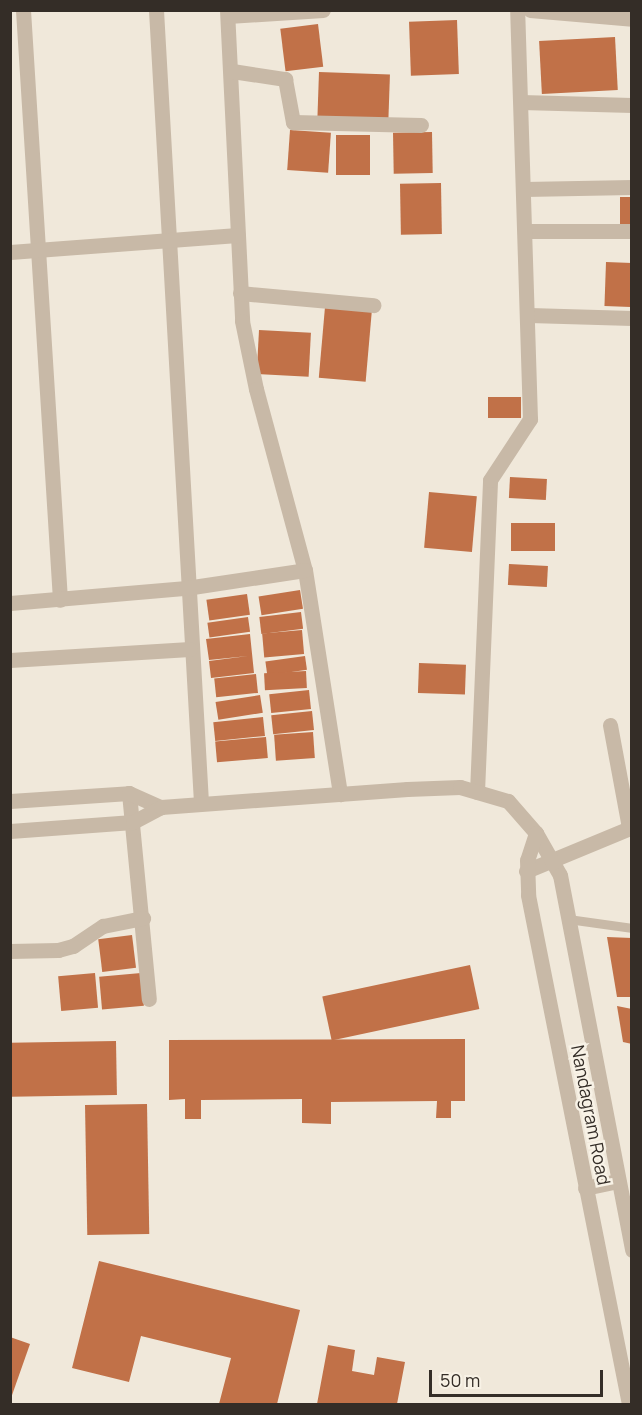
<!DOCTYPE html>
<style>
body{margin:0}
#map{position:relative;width:642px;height:1415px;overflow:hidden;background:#f0e8da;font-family:Manrope,sans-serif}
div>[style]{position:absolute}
.building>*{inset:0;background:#c17148;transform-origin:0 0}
.service>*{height:9px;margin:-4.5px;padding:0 4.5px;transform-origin:4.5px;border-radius:4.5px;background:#c8b9a7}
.minor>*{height:15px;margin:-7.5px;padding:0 7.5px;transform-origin:7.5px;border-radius:7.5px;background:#c8b9a7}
.tertiary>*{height:15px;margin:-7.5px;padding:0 7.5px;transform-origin:7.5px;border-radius:7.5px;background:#c8b9a7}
span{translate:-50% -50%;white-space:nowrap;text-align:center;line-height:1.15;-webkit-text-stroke:5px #f8f2e6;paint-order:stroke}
.street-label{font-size:18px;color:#342d27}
.frame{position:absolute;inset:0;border:12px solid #342d27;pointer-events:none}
.scale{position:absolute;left:429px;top:1370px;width:174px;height:27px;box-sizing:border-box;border:3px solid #342d27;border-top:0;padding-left:8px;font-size:18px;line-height:21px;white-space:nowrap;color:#342d27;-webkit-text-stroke:4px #f8f2e6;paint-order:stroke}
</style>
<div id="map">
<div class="building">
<i style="left:457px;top:20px;width:54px;height:48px;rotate:88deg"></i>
<i style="left:318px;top:24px;width:43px;height:38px;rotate:83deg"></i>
<i style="left:615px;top:37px;width:53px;height:76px;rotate:87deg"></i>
<i style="left:319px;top:72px;width:71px;height:47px;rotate:2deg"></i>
<i style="left:290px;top:130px;width:41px;height:40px;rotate:4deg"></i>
<i style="left:432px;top:132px;width:41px;height:39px;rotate:89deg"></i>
<i style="left:336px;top:135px;width:34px;height:40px"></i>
<i style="left:441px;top:183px;width:51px;height:41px;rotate:89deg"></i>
<i style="left:632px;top:197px;width:29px;height:12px;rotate:90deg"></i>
<i style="left:606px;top:262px;width:26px;height:44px;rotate:2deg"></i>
<i style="left:325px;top:307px;width:47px;height:71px;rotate:5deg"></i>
<i style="left:259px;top:330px;width:52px;height:44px;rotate:3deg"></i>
<i style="left:488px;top:397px;width:33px;height:21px"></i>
<i style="left:510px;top:477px;width:37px;height:21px;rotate:3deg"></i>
<i style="left:429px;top:492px;width:48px;height:56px;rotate:5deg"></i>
<i style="left:511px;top:523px;width:44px;height:28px"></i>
<i style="left:509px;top:564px;width:39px;height:21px;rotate:3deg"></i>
<i style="left:300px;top:590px;width:19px;height:42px;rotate:81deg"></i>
<i style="left:247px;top:594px;width:21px;height:41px;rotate:82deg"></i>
<i style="left:301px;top:612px;width:17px;height:42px;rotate:83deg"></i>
<i style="left:248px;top:617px;width:15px;height:41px;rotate:82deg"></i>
<i style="left:302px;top:630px;width:24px;height:40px;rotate:85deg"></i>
<i style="clip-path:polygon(250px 634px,254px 673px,211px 678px,209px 661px,248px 656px,209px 660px,206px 639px)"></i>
<i style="left:305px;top:656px;width:14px;height:40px;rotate:82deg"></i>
<i style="left:419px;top:663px;width:47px;height:30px;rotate:2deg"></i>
<i style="left:306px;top:671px;width:17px;height:42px;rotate:87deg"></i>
<i style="left:256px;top:674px;width:19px;height:42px;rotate:84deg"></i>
<i style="left:309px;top:690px;width:19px;height:40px;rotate:84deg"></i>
<i style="left:260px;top:695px;width:18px;height:45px;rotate:81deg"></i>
<i style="left:312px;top:711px;width:19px;height:41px;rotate:84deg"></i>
<i style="left:263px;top:717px;width:19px;height:50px;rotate:84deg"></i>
<i style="left:313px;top:732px;width:26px;height:39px;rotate:86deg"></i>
<i style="left:266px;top:737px;width:21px;height:51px;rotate:85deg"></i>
<i style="left:132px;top:935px;width:33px;height:34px;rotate:83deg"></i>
<i style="clip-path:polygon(607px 937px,632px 938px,632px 997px,617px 997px)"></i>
<i style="left:470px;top:965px;width:45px;height:151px;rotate:78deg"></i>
<i style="left:95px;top:973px;width:35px;height:37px;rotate:85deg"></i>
<i style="left:141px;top:973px;width:33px;height:42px;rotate:85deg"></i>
<i style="clip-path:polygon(617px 1006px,632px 1009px,632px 1044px,623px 1042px)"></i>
<i style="clip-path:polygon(465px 1039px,465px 1101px,451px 1101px,451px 1118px,436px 1118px,437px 1101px,331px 1102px,331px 1124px,302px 1123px,302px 1099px,201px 1100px,201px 1119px,185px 1119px,185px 1099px,169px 1100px,169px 1040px)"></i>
<i style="left:116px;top:1041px;width:54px;height:106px;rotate:89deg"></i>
<i style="left:147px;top:1104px;width:130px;height:62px;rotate:89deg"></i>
<i style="clip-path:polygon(99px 1261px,300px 1310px,277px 1404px,219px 1404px,231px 1358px,141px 1336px,129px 1382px,72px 1368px)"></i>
<i style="clip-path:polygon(10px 1337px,30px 1344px,11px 1398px,10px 1397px)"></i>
<i style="clip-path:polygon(328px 1345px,355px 1350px,352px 1371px,374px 1375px,377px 1357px,405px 1362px,397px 1404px,317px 1404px)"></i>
</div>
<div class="service">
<i style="left:568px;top:919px;width:65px;rotate:8deg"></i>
</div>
<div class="minor">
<i style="left:23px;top:10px;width:591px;rotate:86.41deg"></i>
<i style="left:156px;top:10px;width:794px;rotate:86.75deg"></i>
<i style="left:227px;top:10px;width:311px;rotate:87.2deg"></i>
<i style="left:242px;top:321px;width:69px;rotate:78.4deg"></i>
<i style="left:256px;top:389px;width:188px;rotate:74.9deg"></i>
<i style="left:305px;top:570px;width:227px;rotate:81.1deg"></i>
<i style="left:530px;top:10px;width:102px;rotate:5deg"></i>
<i style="left:228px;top:16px;width:95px;rotate:-3.6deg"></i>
<i style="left:232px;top:71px;width:54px;rotate:8.6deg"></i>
<i style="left:285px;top:79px;width:44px;rotate:79.5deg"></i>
<i style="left:293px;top:122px;width:128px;rotate:1.3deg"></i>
<i style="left:521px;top:102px;width:111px;rotate:1.5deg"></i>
<i style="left:524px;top:189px;width:108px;rotate:-1.1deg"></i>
<i style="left:526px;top:231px;width:106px"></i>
<i style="left:10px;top:252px;width:228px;rotate:-4.3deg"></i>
<i style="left:240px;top:293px;width:134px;rotate:5.2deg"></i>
<i style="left:529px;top:315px;width:103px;rotate:1.7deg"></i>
<i style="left:10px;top:603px;width:177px;rotate:-4.9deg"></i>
<i style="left:186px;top:588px;width:120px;rotate:-8.6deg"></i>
<i style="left:10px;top:660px;width:180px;rotate:-3.5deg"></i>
<i style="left:610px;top:725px;width:105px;rotate:79.5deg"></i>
<i style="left:477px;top:792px;width:312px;rotate:-87.6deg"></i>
<i style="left:490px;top:480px;width:73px;rotate:-56.7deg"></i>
<i style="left:530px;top:419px;width:409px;rotate:-91.8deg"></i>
<i style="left:129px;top:793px;width:207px;rotate:84.5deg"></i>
<i style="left:526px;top:871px;width:115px;rotate:-22.5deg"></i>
<i style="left:10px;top:951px;width:48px;rotate:-1.2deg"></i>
<i style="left:58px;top:950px;width:16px;rotate:-15deg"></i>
<i style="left:73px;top:946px;width:36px;rotate:-34deg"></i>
<i style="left:103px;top:926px;width:41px;rotate:-11.3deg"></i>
</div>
<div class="tertiary">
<i style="left:10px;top:801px;width:119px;rotate:-3.8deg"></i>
<i style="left:129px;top:793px;width:35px;rotate:24deg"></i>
<i style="left:10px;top:831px;width:123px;rotate:-4.2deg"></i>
<i style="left:133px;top:822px;width:32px;rotate:-28deg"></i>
<i style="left:161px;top:807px;width:247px;rotate:-4.2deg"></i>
<i style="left:407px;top:789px;width:53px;rotate:-2.2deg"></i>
<i style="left:460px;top:787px;width:50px;rotate:16.3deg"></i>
<i style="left:508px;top:801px;width:43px;rotate:48.8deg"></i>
<i style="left:536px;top:833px;width:48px;rotate:60.3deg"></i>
<i style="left:560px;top:875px;width:382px;rotate:79.1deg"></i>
<i style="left:536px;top:833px;width:28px;rotate:108deg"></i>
<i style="left:527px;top:860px;width:35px;rotate:88deg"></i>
<i style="left:528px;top:895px;width:519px;rotate:78.78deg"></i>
<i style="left:585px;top:1188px;width:34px;rotate:-12deg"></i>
</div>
<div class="street-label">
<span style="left:591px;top:1115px;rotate:79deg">Nandagram Road</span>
</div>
<div class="frame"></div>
<div class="scale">50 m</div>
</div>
